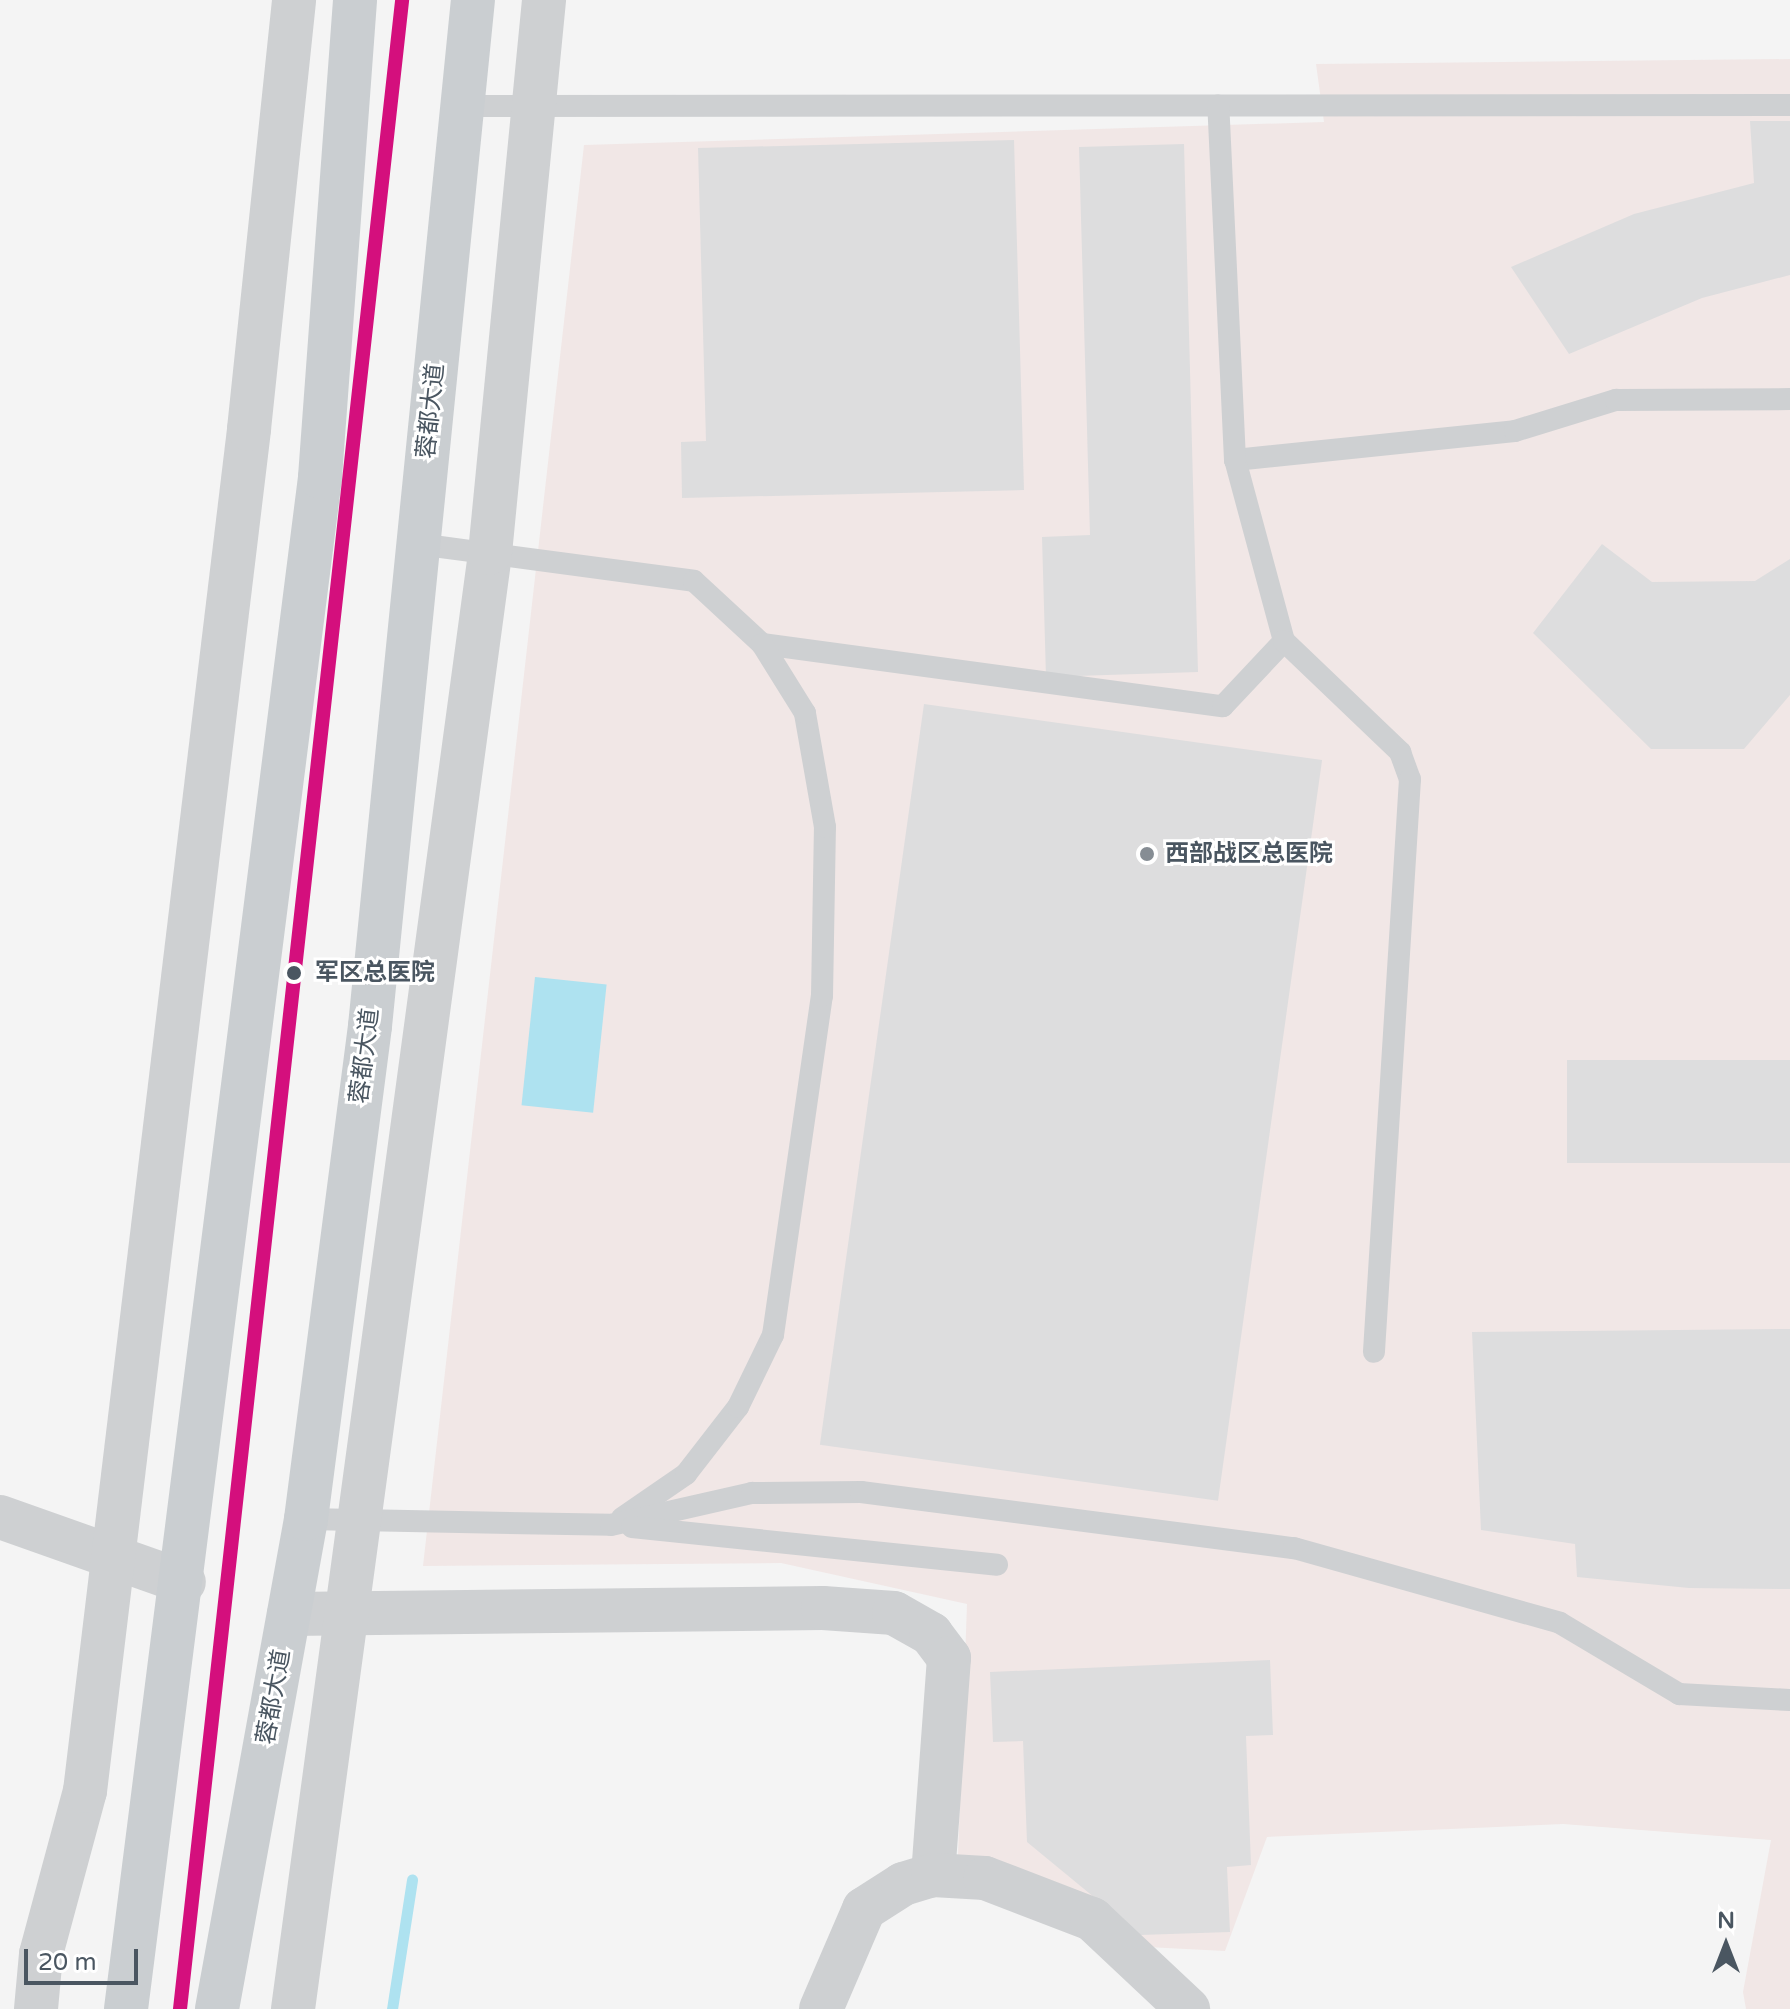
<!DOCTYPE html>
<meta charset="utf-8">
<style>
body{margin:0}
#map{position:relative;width:1790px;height:2009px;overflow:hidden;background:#f4f4f4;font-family:"Varela Round","Noto Sans SC",sans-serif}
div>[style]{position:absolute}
.medical>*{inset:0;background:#f1e7e6}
.water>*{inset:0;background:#aee2f0;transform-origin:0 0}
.stream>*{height:11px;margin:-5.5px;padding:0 5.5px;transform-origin:5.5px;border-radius:5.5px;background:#aee2f0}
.building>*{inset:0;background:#ddddde;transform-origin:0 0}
.service>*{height:22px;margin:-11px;padding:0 11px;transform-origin:11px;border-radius:11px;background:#ced0d2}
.minor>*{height:44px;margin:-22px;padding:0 22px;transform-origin:22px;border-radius:22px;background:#ced0d2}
.tertiary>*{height:44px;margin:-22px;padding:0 22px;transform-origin:22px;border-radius:22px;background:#ced0d2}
.primary>*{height:44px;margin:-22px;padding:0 22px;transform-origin:22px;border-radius:22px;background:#caced1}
.metro-1>*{height:14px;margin:-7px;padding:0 7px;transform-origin:7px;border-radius:7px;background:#d40f7d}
.dots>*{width:22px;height:22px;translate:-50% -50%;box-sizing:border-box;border:4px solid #fff;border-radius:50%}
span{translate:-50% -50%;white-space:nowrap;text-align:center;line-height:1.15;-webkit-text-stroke:6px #fff;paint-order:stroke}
.street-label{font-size:24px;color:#4a5661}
.poi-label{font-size:24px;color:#4a5661;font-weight:700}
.left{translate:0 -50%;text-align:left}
.stop-label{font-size:24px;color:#4a5661;font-weight:700}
.north{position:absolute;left:1686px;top:1905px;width:80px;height:80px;-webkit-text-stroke:6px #fff;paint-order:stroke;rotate:0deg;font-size:22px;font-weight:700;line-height:32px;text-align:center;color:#4a5661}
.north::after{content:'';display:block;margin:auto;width:28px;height:36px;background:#4a5661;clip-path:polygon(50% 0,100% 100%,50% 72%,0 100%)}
.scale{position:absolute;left:24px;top:1949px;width:114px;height:36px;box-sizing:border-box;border:4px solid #4a5661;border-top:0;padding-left:10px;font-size:24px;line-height:28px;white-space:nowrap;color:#4a5661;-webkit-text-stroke:6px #fff;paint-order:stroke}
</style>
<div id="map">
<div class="medical">
<i style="clip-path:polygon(1790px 59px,1790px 2009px,1746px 2009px,1743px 1992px,1771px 1840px,1563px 1824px,1267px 1837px,1225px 1951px,1147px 1947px,958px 1855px,967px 1604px,781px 1563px,423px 1566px,584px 145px,1324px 122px,1316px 64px)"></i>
</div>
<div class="water">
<i style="left:535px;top:977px;width:72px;height:129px;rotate:6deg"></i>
</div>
<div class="stream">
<i style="left:392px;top:2009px;width:131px;rotate:-81.2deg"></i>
</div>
<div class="building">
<i style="clip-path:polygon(1750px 121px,1790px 121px,1790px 275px,1702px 298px,1569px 354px,1511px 267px,1634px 214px,1754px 183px)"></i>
<i style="clip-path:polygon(1014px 140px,1024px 490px,682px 498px,681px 442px,706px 441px,698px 148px)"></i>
<i style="clip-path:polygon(1184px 144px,1198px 672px,1046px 677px,1042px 537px,1090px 535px,1079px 147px)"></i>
<i style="clip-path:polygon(1602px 544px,1652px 582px,1755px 581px,1790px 559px,1790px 695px,1744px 749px,1651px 749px,1533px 633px)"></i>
<i style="left:924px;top:704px;width:402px;height:748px;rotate:8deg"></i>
<i style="left:1790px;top:1060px;width:103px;height:223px;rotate:90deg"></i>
<i style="clip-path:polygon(1790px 1329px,1790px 1589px,1689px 1588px,1577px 1577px,1575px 1544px,1481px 1530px,1472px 1332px)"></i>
<i style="clip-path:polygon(1270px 1660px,1273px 1735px,1246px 1736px,1251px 1865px,1227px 1867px,1230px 1932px,1140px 1935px,1027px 1842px,1023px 1741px,993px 1742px,990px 1672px)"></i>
</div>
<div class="service">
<i style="left:462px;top:106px;width:1328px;rotate:-0.04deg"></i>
<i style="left:1235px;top:460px;width:281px;rotate:-5.9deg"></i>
<i style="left:1515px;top:431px;width:106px;rotate:-17.1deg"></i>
<i style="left:1616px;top:400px;width:174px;rotate:-0.3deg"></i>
<i style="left:418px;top:544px;width:278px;rotate:7.6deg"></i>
<i style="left:694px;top:581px;width:93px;rotate:42.8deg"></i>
<i style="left:762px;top:644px;width:465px;rotate:7.7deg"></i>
<i style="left:1223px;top:706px;width:89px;rotate:-46.8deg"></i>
<i style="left:1284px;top:641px;width:188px;rotate:-105.1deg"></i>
<i style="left:1235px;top:460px;width:355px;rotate:-92.7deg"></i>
<i style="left:1284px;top:641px;width:161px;rotate:43.7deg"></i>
<i style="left:1400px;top:752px;width:29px;rotate:70deg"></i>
<i style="left:1410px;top:779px;width:574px;rotate:93.6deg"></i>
<i style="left:622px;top:1518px;width:78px;rotate:-34.5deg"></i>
<i style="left:686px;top:1474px;width:85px;rotate:-52.2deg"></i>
<i style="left:738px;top:1407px;width:80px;rotate:-64.1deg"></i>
<i style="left:773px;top:1335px;width:343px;rotate:-81.8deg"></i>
<i style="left:822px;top:996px;width:169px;rotate:-89deg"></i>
<i style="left:825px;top:827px;width:116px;rotate:-100deg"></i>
<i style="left:805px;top:713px;width:81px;rotate:-121.9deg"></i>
<i style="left:306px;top:1519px;width:305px;rotate:1.1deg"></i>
<i style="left:611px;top:1525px;width:145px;rotate:-12.8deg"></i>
<i style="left:752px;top:1493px;width:109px;rotate:-0.5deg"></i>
<i style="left:861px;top:1492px;width:437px;rotate:7.4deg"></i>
<i style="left:1294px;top:1548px;width:276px;rotate:15.7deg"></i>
<i style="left:1560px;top:1623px;width:139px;rotate:30.8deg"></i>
<i style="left:1679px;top:1694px;width:111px;rotate:3.1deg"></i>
<i style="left:632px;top:1527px;width:367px;rotate:5.9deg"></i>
</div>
<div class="minor">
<i style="left:0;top:1517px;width:195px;rotate:19.5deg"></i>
<i style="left:289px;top:1614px;width:534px;rotate:-0.64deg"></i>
<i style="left:823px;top:1608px;width:71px;rotate:4deg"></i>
<i style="left:894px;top:1613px;width:43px;rotate:29.6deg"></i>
<i style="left:931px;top:1634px;width:30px;rotate:53deg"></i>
<i style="left:949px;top:1658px;width:218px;rotate:94.2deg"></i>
<i style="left:821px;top:2009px;width:109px;rotate:-66.7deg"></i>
<i style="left:864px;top:1909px;width:46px;rotate:-32.7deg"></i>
<i style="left:903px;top:1884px;width:31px;rotate:-17deg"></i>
<i style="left:933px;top:1875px;width:52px;rotate:3.3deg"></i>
<i style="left:985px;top:1878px;width:115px;rotate:21deg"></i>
<i style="left:1092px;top:1919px;width:132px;rotate:43.2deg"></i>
</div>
<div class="tertiary">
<i style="left:36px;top:2009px;width:55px;rotate:-84.8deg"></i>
<i style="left:41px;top:1954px;width:169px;rotate:-74.9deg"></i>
<i style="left:85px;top:1791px;width:1372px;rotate:-83.13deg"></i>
<i style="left:249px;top:429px;width:431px;rotate:-84deg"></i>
<i style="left:293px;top:2009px;width:1469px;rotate:-82.29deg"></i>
<i style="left:490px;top:553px;width:556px;rotate:-84.42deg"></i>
</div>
<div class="primary">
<i style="left:126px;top:2009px;width:1544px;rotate:-82.78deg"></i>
<i style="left:320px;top:477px;width:478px;rotate:-85.8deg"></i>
<i style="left:217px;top:2009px;width:498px;rotate:-79.7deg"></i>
<i style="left:306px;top:1519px;width:497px;rotate:-82.6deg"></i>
<i style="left:370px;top:1026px;width:1031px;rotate:-84.27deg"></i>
</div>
<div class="metro-1">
<i style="left:180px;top:2009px;width:2021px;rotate:-83.69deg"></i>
</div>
<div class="dots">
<i style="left:1147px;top:854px;background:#868d94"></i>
<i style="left:294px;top:973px;background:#4a5661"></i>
</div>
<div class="street-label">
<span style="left:431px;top:411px;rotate:-84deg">蓉都大道</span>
<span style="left:365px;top:1056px;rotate:-83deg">蓉都大道</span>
<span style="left:274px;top:1697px;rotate:-80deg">蓉都大道</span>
</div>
<div class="poi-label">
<span class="left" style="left:1165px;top:854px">西部战区总医院</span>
</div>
<div class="stop-label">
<span class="left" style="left:315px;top:973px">军区总医院</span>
</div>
<div class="north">N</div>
<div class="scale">20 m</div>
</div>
